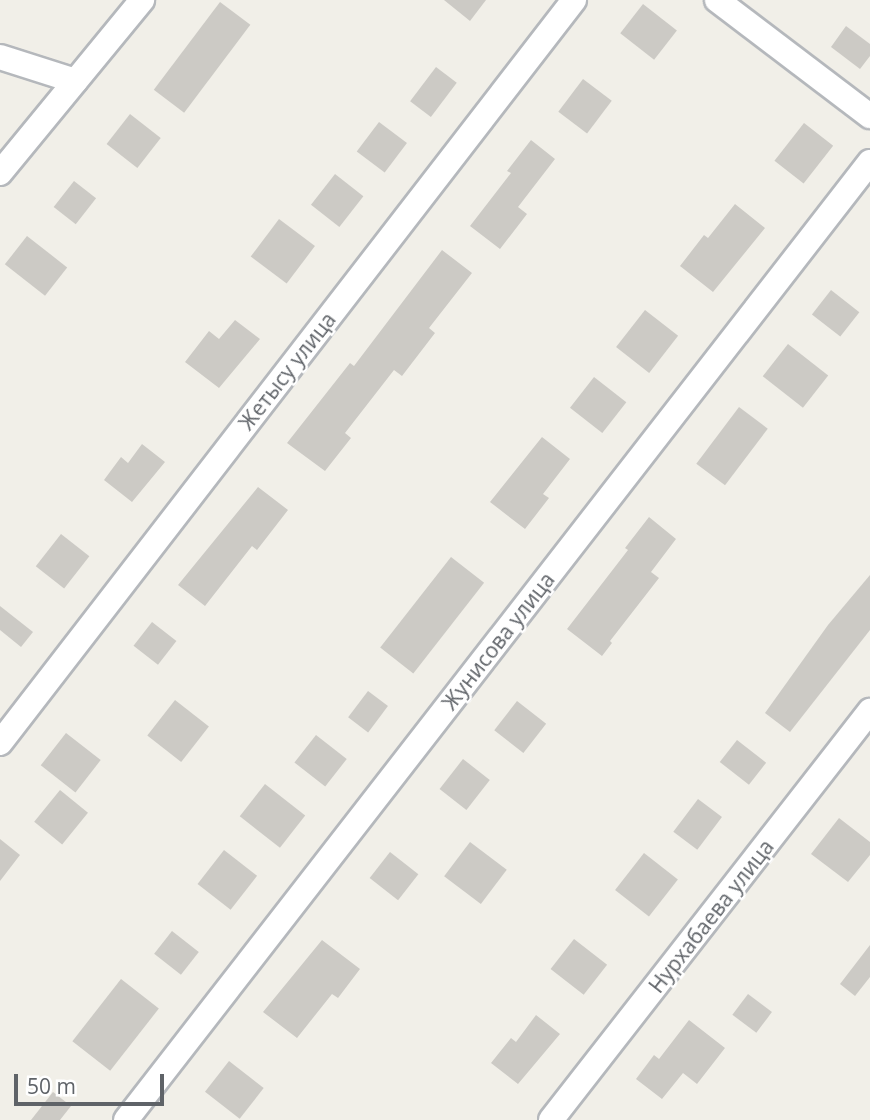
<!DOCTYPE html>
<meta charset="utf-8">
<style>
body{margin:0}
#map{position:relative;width:870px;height:1120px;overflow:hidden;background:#f1efe8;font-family:"Open Sans",sans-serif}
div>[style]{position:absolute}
.building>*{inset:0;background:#cccac5;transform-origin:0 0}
.roads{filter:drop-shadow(2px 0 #b5b8bc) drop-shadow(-2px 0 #b5b8bc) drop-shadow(0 2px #b5b8bc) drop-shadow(0 -2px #b5b8bc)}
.minor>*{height:24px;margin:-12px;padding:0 12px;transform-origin:12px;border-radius:12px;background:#fff}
span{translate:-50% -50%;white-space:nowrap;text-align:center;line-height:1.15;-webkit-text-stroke:5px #fff;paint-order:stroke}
.street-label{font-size:21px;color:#5f6368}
.scale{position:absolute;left:14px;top:1074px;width:150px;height:32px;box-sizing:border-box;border:4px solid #5f6368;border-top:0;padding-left:9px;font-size:21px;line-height:24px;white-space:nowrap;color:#5f6368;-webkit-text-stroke:5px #fff;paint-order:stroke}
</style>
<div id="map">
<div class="building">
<i style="clip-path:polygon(444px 0,486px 0,470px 21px)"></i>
<i style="left:220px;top:2px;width:38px;height:110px;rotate:37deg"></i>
<i style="left:643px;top:4px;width:43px;height:37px;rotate:38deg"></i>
<i style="clip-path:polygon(846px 26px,870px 44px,870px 56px,860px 69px,831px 47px)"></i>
<i style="left:436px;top:67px;width:26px;height:43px;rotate:37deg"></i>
<i style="left:583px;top:79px;width:36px;height:41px;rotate:37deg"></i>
<i style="left:130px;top:114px;width:39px;height:38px;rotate:38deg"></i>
<i style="left:379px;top:122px;width:35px;height:37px;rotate:37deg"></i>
<i style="left:804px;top:123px;width:37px;height:48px;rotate:38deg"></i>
<i style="clip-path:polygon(531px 140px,555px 159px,518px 207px,527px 214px,500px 249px,470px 226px,511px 173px,507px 171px)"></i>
<i style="left:335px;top:174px;width:36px;height:39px;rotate:38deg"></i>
<i style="left:74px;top:181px;width:28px;height:33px;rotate:38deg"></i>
<i style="clip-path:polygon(735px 204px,765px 228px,713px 292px,680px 266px,704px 235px,708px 238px)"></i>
<i style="left:279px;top:219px;width:45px;height:47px;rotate:37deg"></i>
<i style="left:27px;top:236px;width:51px;height:36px;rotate:38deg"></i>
<i style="clip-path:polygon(442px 250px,472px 273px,429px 328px,435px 333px,402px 376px,394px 370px,345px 433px,351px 438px,325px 471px,287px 443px,350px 363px,354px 366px)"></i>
<i style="left:831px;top:290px;width:36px;height:31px;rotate:38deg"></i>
<i style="left:645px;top:310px;width:42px;height:47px;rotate:38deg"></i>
<i style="clip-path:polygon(235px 320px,260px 339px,219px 388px,185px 362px,209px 331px,219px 339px)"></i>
<i style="left:788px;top:344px;width:51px;height:41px;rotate:38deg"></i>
<i style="left:594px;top:377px;width:41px;height:39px;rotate:38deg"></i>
<i style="left:739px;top:407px;width:36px;height:71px;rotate:37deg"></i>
<i style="clip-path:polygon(542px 437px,570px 459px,543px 494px,549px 498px,525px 529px,490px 502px)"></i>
<i style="clip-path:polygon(142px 444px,165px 462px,132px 502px,104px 480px,121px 457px,128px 463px)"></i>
<i style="clip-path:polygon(258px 487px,288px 510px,257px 550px,252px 546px,205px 606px,178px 585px)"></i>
<i style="clip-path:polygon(649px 517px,676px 539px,651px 572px,659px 578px,610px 641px,612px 643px,602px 656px,567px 629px,628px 550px,625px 548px)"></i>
<i style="left:61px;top:534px;width:36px;height:41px;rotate:38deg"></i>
<i style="left:451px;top:557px;width:42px;height:115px;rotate:38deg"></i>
<i style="clip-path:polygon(870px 575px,870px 630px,790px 732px,765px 713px,828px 625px)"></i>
<i style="clip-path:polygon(0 606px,33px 632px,21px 647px,0 630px)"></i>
<i style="left:152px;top:622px;width:31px;height:30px;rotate:38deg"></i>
<i style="left:368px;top:691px;width:25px;height:33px;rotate:37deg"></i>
<i style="left:175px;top:700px;width:43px;height:45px;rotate:38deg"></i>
<i style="left:517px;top:701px;width:37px;height:37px;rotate:38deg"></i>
<i style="left:66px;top:733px;width:44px;height:41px;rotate:38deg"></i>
<i style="left:316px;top:735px;width:39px;height:35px;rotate:38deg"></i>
<i style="left:737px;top:740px;width:37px;height:28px;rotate:38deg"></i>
<i style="left:463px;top:759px;width:34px;height:38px;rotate:38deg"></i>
<i style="left:265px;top:784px;width:51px;height:41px;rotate:38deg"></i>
<i style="left:60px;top:790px;width:36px;height:41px;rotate:39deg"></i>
<i style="left:698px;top:799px;width:30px;height:41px;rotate:37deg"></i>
<i style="clip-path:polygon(839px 818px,870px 842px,870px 855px,848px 882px,811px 854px)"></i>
<i style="clip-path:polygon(0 839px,20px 855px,0 881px)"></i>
<i style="left:470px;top:842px;width:46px;height:43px;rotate:37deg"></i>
<i style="left:224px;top:850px;width:42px;height:43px;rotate:38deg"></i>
<i style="left:390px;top:852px;width:36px;height:33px;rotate:38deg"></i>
<i style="left:644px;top:853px;width:43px;height:47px;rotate:38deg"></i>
<i style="left:172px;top:931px;width:34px;height:29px;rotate:38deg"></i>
<i style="left:574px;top:939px;width:42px;height:38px;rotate:38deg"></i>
<i style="clip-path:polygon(322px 940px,360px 969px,338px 998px,332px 994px,297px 1038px,263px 1012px)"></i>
<i style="clip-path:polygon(870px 945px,870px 977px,855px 996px,840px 984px)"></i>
<i style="left:121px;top:979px;width:48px;height:79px;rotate:38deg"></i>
<i style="left:748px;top:994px;width:30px;height:26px;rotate:37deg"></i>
<i style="clip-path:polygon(536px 1015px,560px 1034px,518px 1084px,491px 1063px,511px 1038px,516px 1042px)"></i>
<i style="clip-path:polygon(689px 1020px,725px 1048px,697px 1084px,683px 1073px,662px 1099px,636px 1079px,654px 1055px,659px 1059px)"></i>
<i style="left:229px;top:1061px;width:44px;height:39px;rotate:38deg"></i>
<i style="clip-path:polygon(53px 1092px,71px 1106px,60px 1120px,31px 1120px)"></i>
</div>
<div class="roads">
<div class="minor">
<i style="left:717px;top:0;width:192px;rotate:37.2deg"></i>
<i style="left:0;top:57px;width:79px;rotate:17.7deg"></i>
<i style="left:0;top:173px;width:224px;rotate:-50.6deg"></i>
<i style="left:0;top:743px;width:939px;rotate:-52.31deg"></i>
<i style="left:126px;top:1120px;width:1213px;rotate:-52.17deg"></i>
<i style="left:551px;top:1120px;width:519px;rotate:-52.05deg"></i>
</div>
</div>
<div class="street-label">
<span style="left:287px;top:371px;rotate:-52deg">Жетысу улица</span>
<span style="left:498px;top:641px;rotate:-52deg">Жунисова улица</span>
<span style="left:711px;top:916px;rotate:-52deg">Нурхабаева улица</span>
</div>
<div class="scale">50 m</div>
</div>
